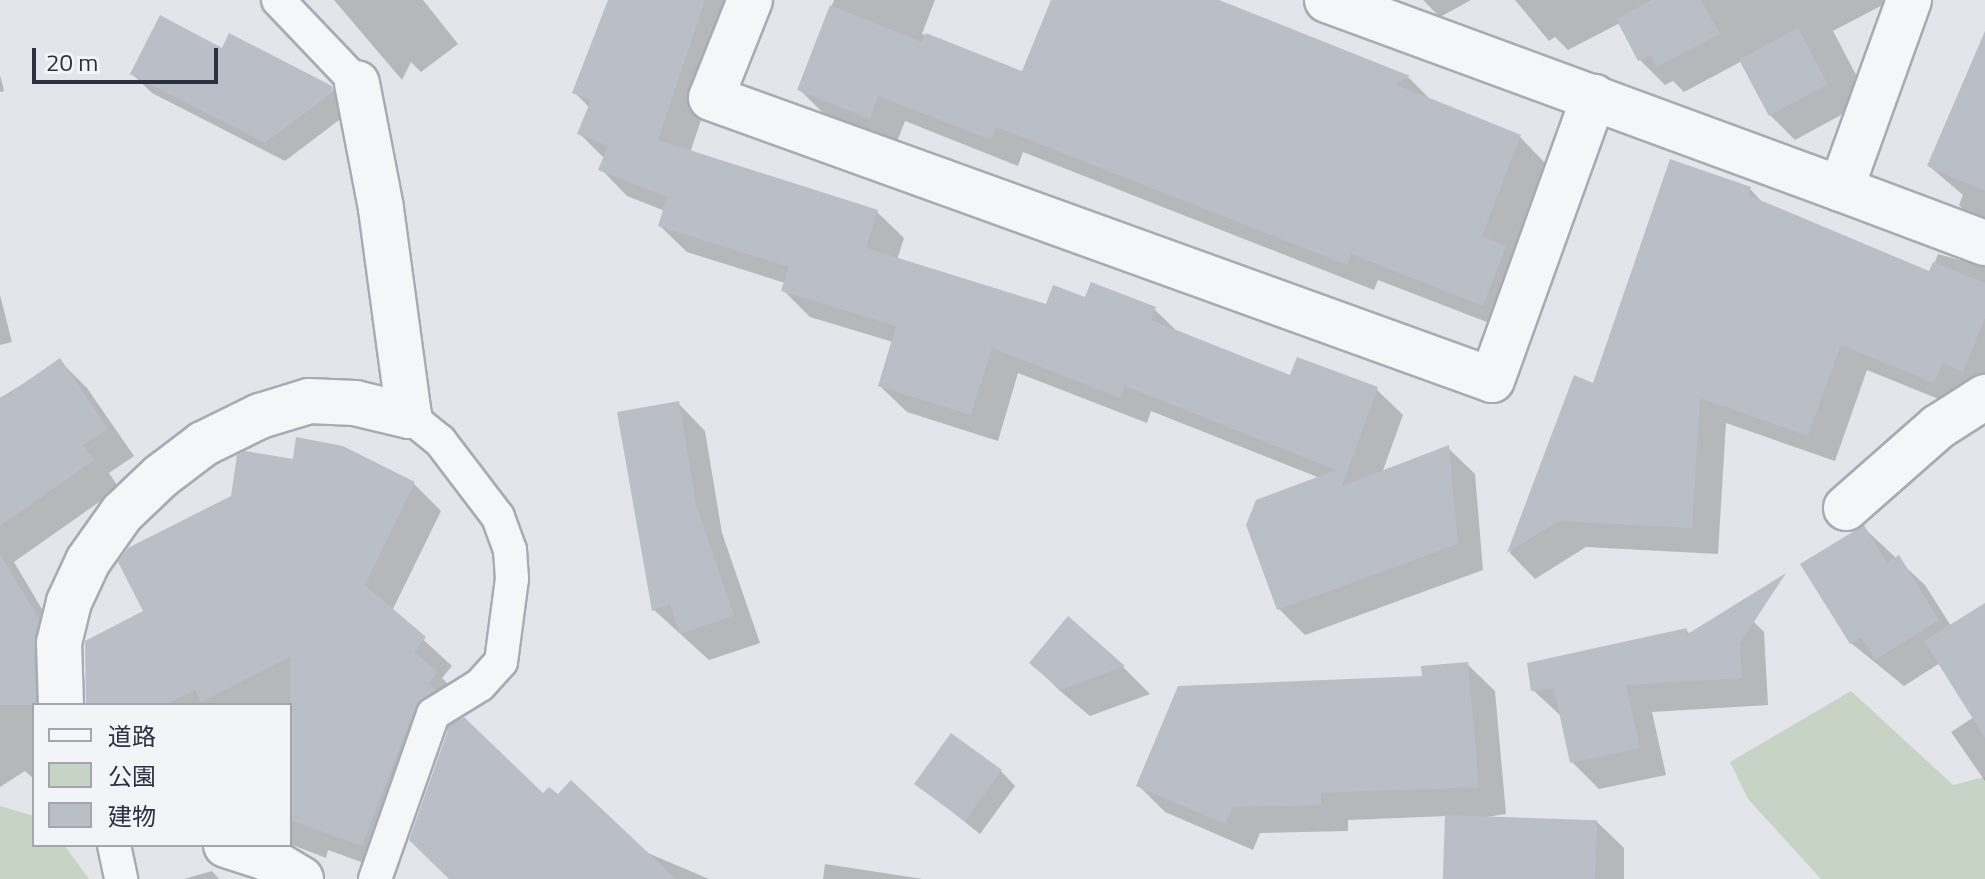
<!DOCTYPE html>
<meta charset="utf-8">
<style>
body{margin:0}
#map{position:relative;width:1985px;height:879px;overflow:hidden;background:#e3e5ea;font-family:"Titillium Web","Noto Sans JP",sans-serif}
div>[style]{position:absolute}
.green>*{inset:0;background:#c7d3c5}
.shadow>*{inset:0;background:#0003}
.building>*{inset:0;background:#babec6;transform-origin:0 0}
.roads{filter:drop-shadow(2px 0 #a8abb4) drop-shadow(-2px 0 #a8abb4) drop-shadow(0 2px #a8abb4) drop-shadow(0 -2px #a8abb4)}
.lane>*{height:32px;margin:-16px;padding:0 16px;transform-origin:16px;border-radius:16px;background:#f5f6f8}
.street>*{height:44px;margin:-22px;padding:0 22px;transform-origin:22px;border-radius:22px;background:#f5f6f8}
span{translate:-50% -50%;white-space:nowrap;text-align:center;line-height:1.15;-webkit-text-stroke:6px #f2f4f7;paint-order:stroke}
.legend{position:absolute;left:32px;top:703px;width:260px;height:144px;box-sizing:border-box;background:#f2f4f7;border:2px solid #a3a6ae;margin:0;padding:10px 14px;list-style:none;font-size:24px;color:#2c3141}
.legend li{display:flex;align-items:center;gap:16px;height:40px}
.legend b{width:40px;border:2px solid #a3a6ae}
.scale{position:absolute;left:32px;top:48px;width:186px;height:36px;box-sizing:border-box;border:4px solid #2c3141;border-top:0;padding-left:10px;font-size:24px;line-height:28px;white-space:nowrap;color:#2c3141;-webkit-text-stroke:6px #f2f4f7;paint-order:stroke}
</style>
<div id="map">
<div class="green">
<i style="clip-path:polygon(1851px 691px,1953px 785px,1985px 777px,1985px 879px,1821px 879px,1748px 799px,1730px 762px)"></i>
<i style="clip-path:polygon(0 806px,34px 816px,34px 845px,64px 845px,89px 879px,0 879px)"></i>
</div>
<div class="shadow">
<i style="clip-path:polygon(334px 0,423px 0,458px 44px,421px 72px,411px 62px,402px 80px)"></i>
<i style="clip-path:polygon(611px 0,741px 0,690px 153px,877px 212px,904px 238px,897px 260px,1047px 307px,1086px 300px,1154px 309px,1179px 333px,1291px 378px,1376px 389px,1403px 415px,1382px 473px,1448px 448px,1475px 474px,1483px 570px,1305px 635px,1279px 609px,1320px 478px,1151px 411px,1147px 423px,1018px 373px,998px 441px,907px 412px,880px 386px,893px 342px,810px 317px,783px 290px,785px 283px,687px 252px,660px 226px,665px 211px,627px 196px,601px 169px,605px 159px,580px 134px,590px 108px,574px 92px)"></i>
<i style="clip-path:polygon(834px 0,935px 0,922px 34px,1024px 74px,1053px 0,1214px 0,1409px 78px,1433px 102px,1520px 137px,1546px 164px,1512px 254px,1532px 274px,1510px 331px,1378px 280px,1374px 290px,1023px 152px,1018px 166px,905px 121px,896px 144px,826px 116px,799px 89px)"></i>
<i style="clip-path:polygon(1423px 0,1471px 0,1440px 17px)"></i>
<i style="clip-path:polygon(1515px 0,1892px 0,1833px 31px,1864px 90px,1847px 100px,1852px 109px,1795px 140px,1770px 115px,1742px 61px,1684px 92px,1673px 81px,1665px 85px,1640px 60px,1620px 23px,1568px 50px,1555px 37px,1549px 41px)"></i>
<i style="clip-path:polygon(1985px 33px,1985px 231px,1959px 205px,1963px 195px,1929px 166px)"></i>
<i style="clip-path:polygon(222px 51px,331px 88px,351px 111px,285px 161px,152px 93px,132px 74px)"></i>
<i style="clip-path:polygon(0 75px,4px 91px,0 92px)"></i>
<i style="clip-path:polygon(1750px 189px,1765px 205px,1930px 274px,1938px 254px,1985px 267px,1985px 409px,1978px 415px,1867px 370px,1835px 461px,1726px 423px,1718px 554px,1586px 547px,1535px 579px,1510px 553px,1575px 377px,1594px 385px)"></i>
<i style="clip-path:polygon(0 295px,12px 342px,0 345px)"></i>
<i style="clip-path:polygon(60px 361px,87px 388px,134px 456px,109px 473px,119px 488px,14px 562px,65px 648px,62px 705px,34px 705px,34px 779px,25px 771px,0 787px,0 398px)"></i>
<i style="clip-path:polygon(678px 403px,705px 431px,722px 533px,760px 643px,709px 660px,654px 610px)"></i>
<i style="clip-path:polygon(342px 448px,414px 484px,441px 511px,392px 611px,452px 666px,442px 678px,464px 700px,454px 712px,543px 796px,643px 851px,709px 879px,451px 879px,450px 728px,442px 735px,389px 872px,328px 850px,326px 858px,290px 844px,290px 705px,87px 705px,146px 611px,233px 498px,295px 461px)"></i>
<i style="clip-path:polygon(1864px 528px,1925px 585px,1951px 626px,1985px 605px,1985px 781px,1951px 732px,1974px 717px,1940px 663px,1904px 686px,1851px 643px)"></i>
<i style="clip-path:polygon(1738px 606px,1764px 632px,1768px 705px,1652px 712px,1666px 775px,1599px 789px,1572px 762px,1562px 717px,1533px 690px,1686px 630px,1691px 635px)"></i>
<i style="clip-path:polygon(1068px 619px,1124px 668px,1150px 694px,1090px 716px,1059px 690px,1032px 663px)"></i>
<i style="clip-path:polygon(1467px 664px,1495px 691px,1506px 814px,1480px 818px,1596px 821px,1624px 848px,1624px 879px,1447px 879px,1447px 816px,1348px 820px,1348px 831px,1260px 833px,1253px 850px,1165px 812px,1138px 785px)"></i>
<i style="clip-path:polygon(1001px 771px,1015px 786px,980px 834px,917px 784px)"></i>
<i style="clip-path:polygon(825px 864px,923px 879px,823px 879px)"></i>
<i style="clip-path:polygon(212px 871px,219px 879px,184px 879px)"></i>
</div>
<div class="building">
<i style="clip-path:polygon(608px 0,705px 0,658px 140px,878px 210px,866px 248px,1046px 304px,1053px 285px,1085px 297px,1091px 282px,1156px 307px,1151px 320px,1290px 375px,1297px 357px,1378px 387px,1342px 486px,1449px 445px,1458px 544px,1277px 610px,1246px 525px,1256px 500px,1336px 470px,1125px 386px,1120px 398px,992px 348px,971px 415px,878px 386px,896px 326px,781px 291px,789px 267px,658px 226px,667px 197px,598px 170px,608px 146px,577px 134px,591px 100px,572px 93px)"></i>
<i style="clip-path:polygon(1051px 0,1219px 0,1410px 76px,1395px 84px,1521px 135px,1482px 236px,1506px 246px,1483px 306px,1351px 254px,1347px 265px,996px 127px,991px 140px,878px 96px,870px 119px,797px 90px,830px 5px,922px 42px,926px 33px,1022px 71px)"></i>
<i style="clip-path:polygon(1652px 0,1701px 0,1720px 34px,1657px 67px,1650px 55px,1638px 61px,1616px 19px)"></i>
<i style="clip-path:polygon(160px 15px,222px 48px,229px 33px,332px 86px,333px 92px,265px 143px,130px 74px)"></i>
<i style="left:1798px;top:28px;width:64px;height:67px;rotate:62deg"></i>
<i style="clip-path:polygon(1985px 31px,1985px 191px,1927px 166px)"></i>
<i style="clip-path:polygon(1670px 159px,1751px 187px,1748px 195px,1929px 271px,1933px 262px,1985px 283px,1985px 318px,1963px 372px,1942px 363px,1934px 383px,1841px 345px,1808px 436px,1700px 398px,1692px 528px,1559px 521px,1507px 553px,1574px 375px,1593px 383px)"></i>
<i style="clip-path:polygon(60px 358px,108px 429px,83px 445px,94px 460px,0 526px,0 400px)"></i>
<i style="clip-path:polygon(679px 401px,696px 504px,734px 616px,680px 634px,670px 604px,652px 611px,617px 412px)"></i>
<i style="clip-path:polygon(296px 437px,343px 446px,415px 482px,365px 585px,426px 637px,414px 652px,438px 672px,429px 683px,436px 690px,415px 708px,362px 846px,290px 820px,290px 657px,201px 702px,195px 690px,165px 705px,86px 705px,85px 641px,143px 611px,118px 562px,128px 548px,231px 496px,237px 455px,245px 451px,293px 459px)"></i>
<i style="clip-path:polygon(1864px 525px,1887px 563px,1899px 555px,1939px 620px,1875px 660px,1861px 637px,1850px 644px,1800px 564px)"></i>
<i style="clip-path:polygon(0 554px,39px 619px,34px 643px,36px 705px,0 705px)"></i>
<i style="clip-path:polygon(1786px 573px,1740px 643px,1742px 678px,1626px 685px,1640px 748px,1570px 763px,1554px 689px,1531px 691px,1527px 663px,1687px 628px,1686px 635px)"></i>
<i style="clip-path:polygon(1985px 603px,1985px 738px,1924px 641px)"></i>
<i style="clip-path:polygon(1068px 616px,1125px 666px,1061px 690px,1029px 663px)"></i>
<i style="clip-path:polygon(1468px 662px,1479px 787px,1321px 793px,1321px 805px,1233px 807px,1225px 824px,1136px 786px,1178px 686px,1422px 676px,1421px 666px)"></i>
<i style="clip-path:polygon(464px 717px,543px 793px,549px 787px,558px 794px,571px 780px,676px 879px,449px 879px,409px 840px,449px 727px)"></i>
<i style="left:951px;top:733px;width:63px;height:63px;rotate:36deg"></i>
<i style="left:1445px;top:815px;width:152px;height:64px;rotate:2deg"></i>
</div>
<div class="roads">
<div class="lane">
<i style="left:278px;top:0;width:115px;rotate:46.4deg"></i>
<i style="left:114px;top:845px;width:35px;rotate:78deg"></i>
<i style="left:375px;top:879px;width:175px;rotate:-70.6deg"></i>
<i style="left:433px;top:714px;width:55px;rotate:-31.7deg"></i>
<i style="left:480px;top:685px;width:31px;rotate:-48deg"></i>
<i style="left:501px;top:662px;width:84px;rotate:-82.5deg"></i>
<i style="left:512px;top:579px;width:29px;rotate:-94deg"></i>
<i style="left:510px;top:550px;width:35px;rotate:-110deg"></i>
<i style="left:498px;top:517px;width:96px;rotate:-127.3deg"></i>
<i style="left:440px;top:441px;width:40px;rotate:-141deg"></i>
</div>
<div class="street">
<i style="left:750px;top:0;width:105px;rotate:111.7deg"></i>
<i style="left:711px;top:98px;width:830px;rotate:19.85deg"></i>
<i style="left:1492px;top:380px;width:301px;rotate:-70.2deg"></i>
<i style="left:1327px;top:0;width:548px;rotate:20.19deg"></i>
<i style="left:1841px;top:189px;width:201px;rotate:-70.2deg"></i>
<i style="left:1841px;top:189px;width:154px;rotate:20.6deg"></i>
<i style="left:1846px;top:508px;width:123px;rotate:-41.4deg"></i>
<i style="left:1938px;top:427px;width:56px;rotate:-32.6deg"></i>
<i style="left:61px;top:705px;width:62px;rotate:-91.8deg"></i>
<i style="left:59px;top:643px;width:42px;rotate:-76.3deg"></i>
<i style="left:69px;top:602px;width:45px;rotate:-65.1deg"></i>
<i style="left:88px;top:561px;width:59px;rotate:-54.7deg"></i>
<i style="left:122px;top:513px;width:54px;rotate:-43.5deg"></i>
<i style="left:161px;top:476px;width:53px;rotate:-37.3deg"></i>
<i style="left:203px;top:444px;width:64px;rotate:-26.2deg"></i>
<i style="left:260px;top:416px;width:51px;rotate:-17deg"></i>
<i style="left:309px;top:401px;width:46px;rotate:2.5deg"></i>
<i style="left:355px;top:403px;width:56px;rotate:13.5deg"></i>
<i style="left:409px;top:416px;width:210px;rotate:-97.7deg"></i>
<i style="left:381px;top:208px;width:127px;rotate:-100.9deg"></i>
<i style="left:226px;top:845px;width:40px;rotate:18deg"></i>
<i style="left:264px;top:857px;width:43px;rotate:30.7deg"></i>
</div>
</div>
<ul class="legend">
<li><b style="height:10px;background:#f5f6f8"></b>道路</li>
<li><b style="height:22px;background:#c7d3c5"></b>公園</li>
<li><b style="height:22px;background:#babec6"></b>建物</li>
</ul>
<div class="scale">20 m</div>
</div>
